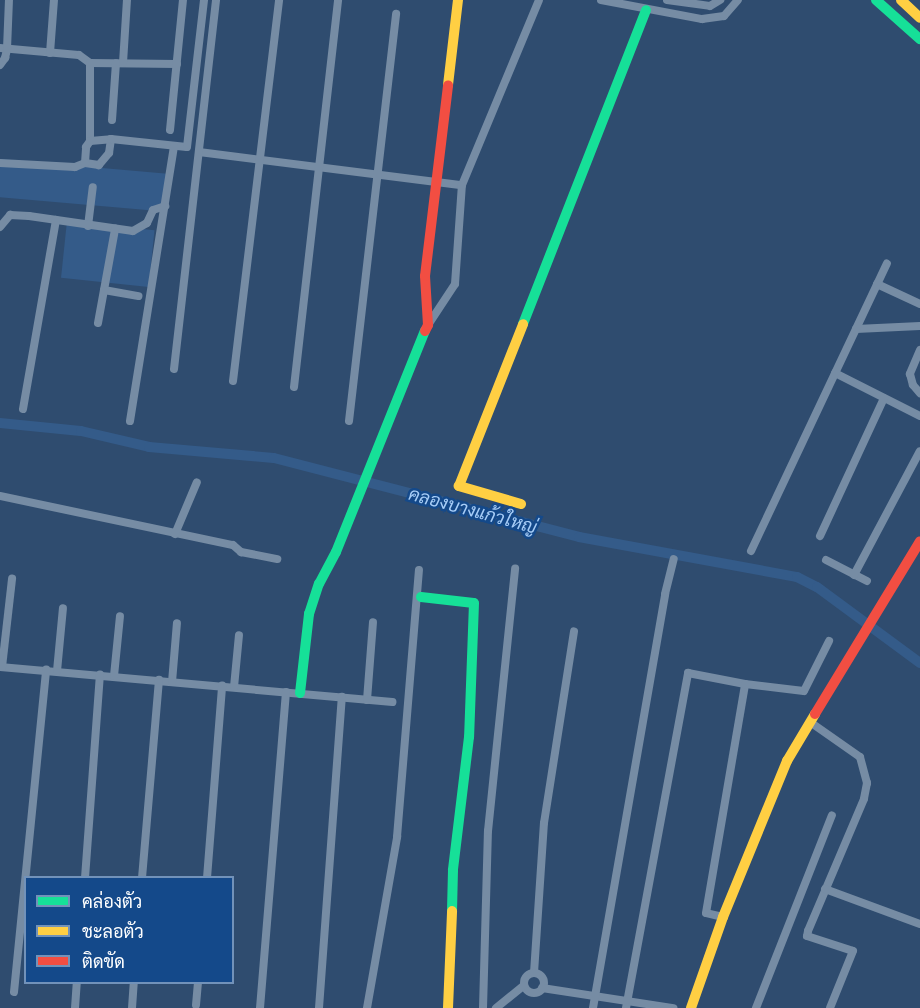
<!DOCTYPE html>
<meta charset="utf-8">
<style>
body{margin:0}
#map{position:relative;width:920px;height:1008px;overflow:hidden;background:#2f4c6f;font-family:Manrope,Sarabun,sans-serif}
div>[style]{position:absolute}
.water>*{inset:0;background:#345b89;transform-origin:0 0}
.canal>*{height:10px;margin:-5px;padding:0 5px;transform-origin:5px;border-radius:5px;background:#345b89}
.street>*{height:8px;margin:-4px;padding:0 4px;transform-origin:4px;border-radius:4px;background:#768ca4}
.street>.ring{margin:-4px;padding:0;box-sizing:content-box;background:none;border:8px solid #768ca4;border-radius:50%}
.fast>*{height:10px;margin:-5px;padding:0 5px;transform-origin:5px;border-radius:5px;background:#16e098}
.slow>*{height:10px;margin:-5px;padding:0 5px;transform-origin:5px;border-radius:5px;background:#ffcf43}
.jam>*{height:10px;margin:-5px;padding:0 5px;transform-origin:5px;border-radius:5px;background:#f24e42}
span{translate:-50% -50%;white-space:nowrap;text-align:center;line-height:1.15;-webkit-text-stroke:5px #14498a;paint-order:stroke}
.water-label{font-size:18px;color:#a7cdf7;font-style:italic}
.legend{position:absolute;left:24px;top:876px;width:210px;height:108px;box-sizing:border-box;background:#14498a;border:2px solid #7292b9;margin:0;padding:8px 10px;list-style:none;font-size:18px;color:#fff}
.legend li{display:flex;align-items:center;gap:12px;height:30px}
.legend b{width:30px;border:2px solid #7292b9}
</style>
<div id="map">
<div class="water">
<i style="left:0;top:159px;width:168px;height:38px;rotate:5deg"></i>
<i style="left:67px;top:221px;width:88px;height:57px;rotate:6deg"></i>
</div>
<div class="canal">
<i style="left:0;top:423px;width:81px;rotate:5.6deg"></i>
<i style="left:81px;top:431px;width:70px;rotate:13.2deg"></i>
<i style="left:149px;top:447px;width:125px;rotate:5deg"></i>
<i style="left:274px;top:458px;width:315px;rotate:14.5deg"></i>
<i style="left:579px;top:537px;width:222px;rotate:10.4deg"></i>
<i style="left:797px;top:577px;width:22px;rotate:27deg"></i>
<i style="left:817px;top:587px;width:128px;rotate:36.4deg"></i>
</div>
<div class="street">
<i style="left:601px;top:0;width:103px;rotate:10.7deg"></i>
<i style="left:702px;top:19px;width:22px;rotate:-8deg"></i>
<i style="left:724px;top:16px;width:21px;rotate:-49deg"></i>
<i style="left:667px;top:0;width:43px;rotate:7.9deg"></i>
<i style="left:710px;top:6px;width:12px;rotate:-31deg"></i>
<i style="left:0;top:48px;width:79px;rotate:5.1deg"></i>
<i style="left:79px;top:55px;width:14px;rotate:36deg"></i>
<i style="left:90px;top:63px;width:78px;rotate:90deg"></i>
<i style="left:50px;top:53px;width:53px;rotate:-85.7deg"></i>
<i style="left:90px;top:63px;width:87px;rotate:0.7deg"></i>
<i style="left:123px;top:63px;width:63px;rotate:-86.4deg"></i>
<i style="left:0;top:65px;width:9px;rotate:-54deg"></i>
<i style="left:5px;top:58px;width:9px;rotate:-77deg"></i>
<i style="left:7px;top:49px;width:49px;rotate:-87.7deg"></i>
<i style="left:112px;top:120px;width:57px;rotate:-86deg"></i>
<i style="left:170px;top:130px;width:131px;rotate:-84.3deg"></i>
<i style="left:111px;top:139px;width:14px;rotate:98deg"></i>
<i style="left:109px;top:153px;width:16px;rotate:130deg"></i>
<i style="left:99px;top:165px;width:14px;rotate:-172deg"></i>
<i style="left:85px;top:163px;width:16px;rotate:-86deg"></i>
<i style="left:86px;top:147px;width:7px;rotate:-56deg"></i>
<i style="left:90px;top:141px;width:21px;rotate:-5deg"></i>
<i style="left:111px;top:139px;width:76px;rotate:6deg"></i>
<i style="left:187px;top:147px;width:148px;rotate:-83.4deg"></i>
<i style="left:199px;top:152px;width:265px;rotate:7.2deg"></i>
<i style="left:462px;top:185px;width:200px;rotate:-67.4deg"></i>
<i style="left:0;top:163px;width:75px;rotate:3.1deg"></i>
<i style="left:75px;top:167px;width:11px;rotate:-22deg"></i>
<i style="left:88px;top:226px;width:39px;rotate:-83deg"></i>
<i style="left:0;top:227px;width:16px;rotate:-50deg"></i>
<i style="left:10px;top:215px;width:19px;rotate:3deg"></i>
<i style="left:29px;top:216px;width:105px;rotate:8.2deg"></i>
<i style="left:133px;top:231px;width:16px;rotate:-30deg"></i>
<i style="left:147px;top:223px;width:14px;rotate:-65deg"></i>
<i style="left:153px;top:210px;width:13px;rotate:-18deg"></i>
<i style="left:877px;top:284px;width:47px;rotate:24.9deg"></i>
<i style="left:104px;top:290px;width:35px;rotate:10deg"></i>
<i style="left:98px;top:323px;width:96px;rotate:-79.7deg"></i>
<i style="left:428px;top:325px;width:49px;rotate:-56.6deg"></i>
<i style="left:455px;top:284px;width:99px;rotate:-86deg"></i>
<i style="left:856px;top:329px;width:64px;rotate:-2.7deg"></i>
<i style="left:920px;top:350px;width:26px;rotate:113deg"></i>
<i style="left:910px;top:374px;width:11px;rotate:75deg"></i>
<i style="left:913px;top:385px;width:11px;rotate:49deg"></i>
<i style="left:174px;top:369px;width:371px;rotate:-83.5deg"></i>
<i style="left:835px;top:373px;width:95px;rotate:26.8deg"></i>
<i style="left:233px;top:381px;width:384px;rotate:-83.1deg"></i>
<i style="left:294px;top:387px;width:389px;rotate:-83.5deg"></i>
<i style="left:23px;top:409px;width:192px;rotate:-80.1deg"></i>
<i style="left:130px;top:421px;width:278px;rotate:-80.9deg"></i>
<i style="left:349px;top:421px;width:410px;rotate:-83.4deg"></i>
<i style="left:0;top:496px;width:238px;rotate:11.9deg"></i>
<i style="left:233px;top:545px;width:11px;rotate:41deg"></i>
<i style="left:241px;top:552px;width:37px;rotate:11deg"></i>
<i style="left:175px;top:534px;width:56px;rotate:-67.1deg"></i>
<i style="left:820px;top:536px;width:152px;rotate:-65.1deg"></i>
<i style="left:751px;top:551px;width:318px;rotate:-64.7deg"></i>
<i style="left:826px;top:560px;width:46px;rotate:27.1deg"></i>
<i style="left:854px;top:575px;width:140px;rotate:-62deg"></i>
<i style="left:0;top:667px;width:394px;rotate:5.1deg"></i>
<i style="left:2px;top:667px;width:89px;rotate:-83.5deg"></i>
<i style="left:57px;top:671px;width:63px;rotate:-84.6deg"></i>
<i style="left:114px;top:676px;width:60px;rotate:-84.3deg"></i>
<i style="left:172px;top:682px;width:59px;rotate:-85.2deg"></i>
<i style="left:234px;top:687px;width:52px;rotate:-84.5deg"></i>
<i style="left:367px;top:700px;width:78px;rotate:-85.6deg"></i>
<i style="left:810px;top:722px;width:61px;rotate:35deg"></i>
<i style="left:860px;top:757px;width:27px;rotate:75deg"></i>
<i style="left:867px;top:783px;width:16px;rotate:101deg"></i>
<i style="left:864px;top:799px;width:143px;rotate:113deg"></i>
<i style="left:808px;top:931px;width:5px;rotate:101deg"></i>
<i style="left:807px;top:936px;width:48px;rotate:18.1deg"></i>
<i style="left:853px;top:951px;width:61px;rotate:112deg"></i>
<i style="left:85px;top:878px;width:204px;rotate:-85.8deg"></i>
<i style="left:142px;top:878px;width:199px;rotate:-85.1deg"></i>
<i style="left:207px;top:878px;width:193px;rotate:-85.5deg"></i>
<i style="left:825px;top:889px;width:101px;rotate:20.2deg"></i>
<i style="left:723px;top:917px;width:17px;rotate:-167deg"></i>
<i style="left:706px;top:913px;width:232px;rotate:-80.3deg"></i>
<i style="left:534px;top:973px;width:150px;rotate:-86.2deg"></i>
<i style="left:544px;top:823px;width:194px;rotate:-81.1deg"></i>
<i class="ring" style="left:524px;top:973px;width:12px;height:12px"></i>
<i style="left:542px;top:988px;width:133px;rotate:8.7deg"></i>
<i style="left:14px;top:992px;width:324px;rotate:-84.3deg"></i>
<i style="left:196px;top:1005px;width:23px;rotate:-85deg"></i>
<i style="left:75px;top:1008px;width:26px;rotate:-86deg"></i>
<i style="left:132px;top:1008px;width:26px;rotate:-86deg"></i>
<i style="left:260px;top:1008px;width:317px;rotate:-85.3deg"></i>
<i style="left:319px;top:1008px;width:312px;rotate:-85.8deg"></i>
<i style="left:367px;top:1008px;width:174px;rotate:-80deg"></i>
<i style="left:397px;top:837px;width:268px;rotate:-85.3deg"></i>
<i style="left:483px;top:1008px;width:177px;rotate:-88.4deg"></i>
<i style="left:488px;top:831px;width:264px;rotate:-84.1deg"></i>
<i style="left:496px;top:1008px;width:36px;rotate:-39deg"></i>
<i style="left:593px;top:1008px;width:420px;rotate:-80.1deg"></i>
<i style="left:665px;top:594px;width:36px;rotate:-76deg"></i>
<i style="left:626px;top:1008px;width:341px;rotate:-79.5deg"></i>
<i style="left:688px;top:673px;width:58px;rotate:10.9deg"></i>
<i style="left:745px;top:684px;width:59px;rotate:6.8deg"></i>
<i style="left:804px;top:691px;width:56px;rotate:-63.4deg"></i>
<i style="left:756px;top:1008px;width:207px;rotate:-68.5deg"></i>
</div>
<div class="fast">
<i style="left:876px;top:0;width:59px;rotate:41.6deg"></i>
<i style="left:523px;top:324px;width:337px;rotate:-68.6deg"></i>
<i style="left:421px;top:597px;width:53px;rotate:6.5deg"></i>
<i style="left:474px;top:603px;width:134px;rotate:92.1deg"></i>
<i style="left:469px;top:737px;width:134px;rotate:96.9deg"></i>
<i style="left:453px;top:870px;width:41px;rotate:91.4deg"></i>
<i style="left:300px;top:693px;width:80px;rotate:-83.5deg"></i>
<i style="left:309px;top:614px;width:32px;rotate:-72deg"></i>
<i style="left:319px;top:584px;width:36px;rotate:-62deg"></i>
<i style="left:336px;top:552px;width:238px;rotate:-68.1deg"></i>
</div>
<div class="slow">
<i style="left:901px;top:0;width:26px;rotate:43deg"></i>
<i style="left:448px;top:85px;width:86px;rotate:-83.3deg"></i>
<i style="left:521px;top:504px;width:65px;rotate:-163.8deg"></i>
<i style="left:459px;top:486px;width:174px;rotate:-68.4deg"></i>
<i style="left:448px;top:1008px;width:97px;rotate:-87.6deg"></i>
<i style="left:691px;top:1008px;width:96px;rotate:-70.6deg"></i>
<i style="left:723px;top:917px;width:169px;rotate:-67.7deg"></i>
<i style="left:787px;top:761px;width:55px;rotate:-59.2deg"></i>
</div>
<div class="jam">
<i style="left:425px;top:331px;width:7px;rotate:-63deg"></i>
<i style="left:428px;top:325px;width:49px;rotate:-93.5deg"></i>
<i style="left:425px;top:276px;width:192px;rotate:-83.1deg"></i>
<i style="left:815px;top:714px;width:202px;rotate:-58.7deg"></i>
</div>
<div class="water-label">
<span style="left:473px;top:510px;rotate:15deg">คลองบางแก้วใหญ่</span>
</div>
<ul class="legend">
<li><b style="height:8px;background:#16e098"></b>คล่องตัว</li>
<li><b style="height:8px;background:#ffcf43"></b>ชะลอตัว</li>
<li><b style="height:8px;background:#f24e42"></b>ติดขัด</li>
</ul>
</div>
